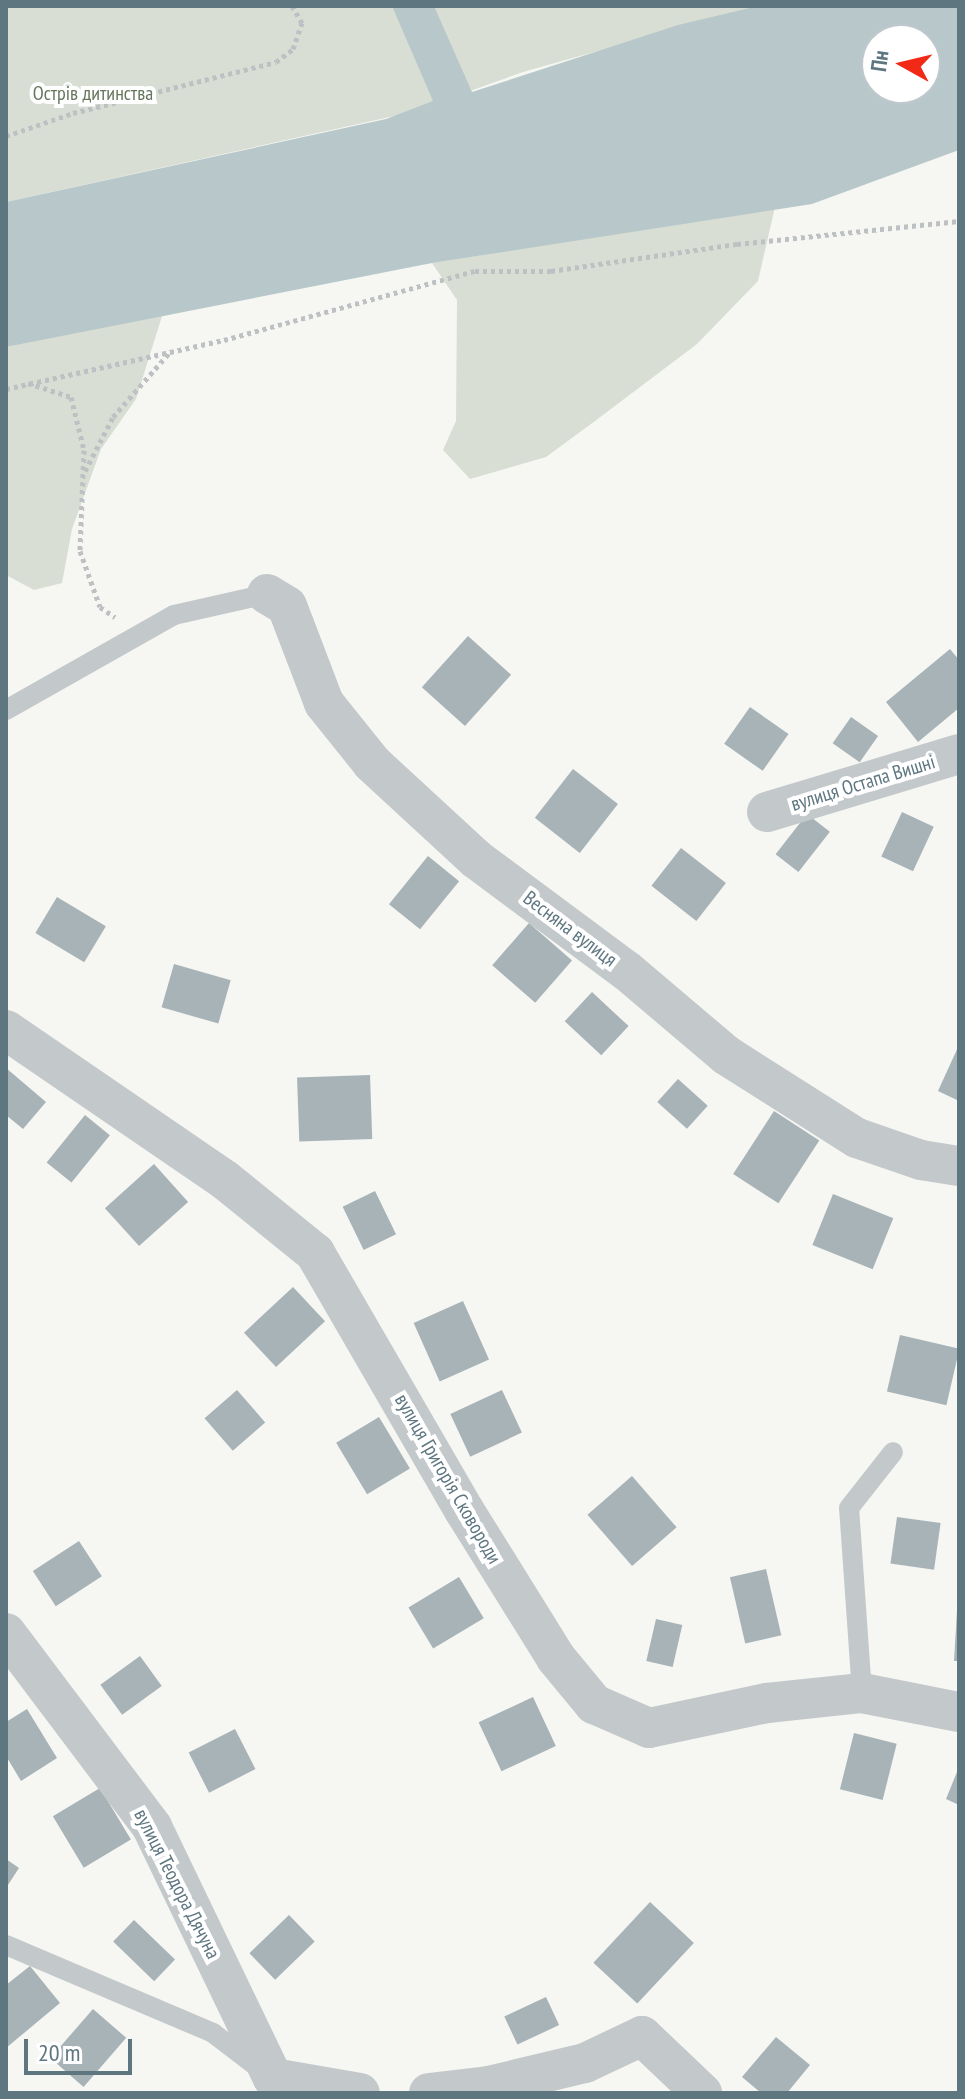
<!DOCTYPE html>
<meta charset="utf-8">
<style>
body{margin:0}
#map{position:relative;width:965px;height:2099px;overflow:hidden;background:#f6f6f2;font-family:"PT Sans Narrow",sans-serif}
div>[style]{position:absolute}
.green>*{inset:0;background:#d8ded3}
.water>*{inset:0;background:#b8c8ca}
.building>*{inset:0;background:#a7b3b7;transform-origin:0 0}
.path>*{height:5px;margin-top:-2.5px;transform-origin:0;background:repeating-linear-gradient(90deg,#bec1c3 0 4px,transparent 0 8px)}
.lane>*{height:20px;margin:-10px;padding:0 10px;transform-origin:10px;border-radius:10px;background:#c3c8cb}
.street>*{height:40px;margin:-20px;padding:0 20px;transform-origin:20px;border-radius:20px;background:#c3c8cb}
span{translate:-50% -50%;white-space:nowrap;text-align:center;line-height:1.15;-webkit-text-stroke:8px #fff;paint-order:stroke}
.park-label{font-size:20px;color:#66775e}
.street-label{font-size:20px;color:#5e7680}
.frame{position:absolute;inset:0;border:8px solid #5e7680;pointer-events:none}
.north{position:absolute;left:861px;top:24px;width:80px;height:80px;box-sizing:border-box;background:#fff;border:2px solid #bfc8cc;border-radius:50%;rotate:278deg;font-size:22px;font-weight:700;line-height:32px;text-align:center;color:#5e7680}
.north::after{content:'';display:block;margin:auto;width:28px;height:36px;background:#f22916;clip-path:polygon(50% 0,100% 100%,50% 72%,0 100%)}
.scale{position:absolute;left:24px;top:2039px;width:108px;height:36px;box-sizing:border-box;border:4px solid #5e7680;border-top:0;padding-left:10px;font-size:24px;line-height:28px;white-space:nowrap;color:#5e7680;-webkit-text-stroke:6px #fff;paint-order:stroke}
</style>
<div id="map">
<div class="green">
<i style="clip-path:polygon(6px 6px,758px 6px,523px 72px,408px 113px,6px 202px)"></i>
<i style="clip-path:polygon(775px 207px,758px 281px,697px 344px,595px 421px,546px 457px,470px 479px,443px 450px,456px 421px,457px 300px,432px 263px)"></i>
<i style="clip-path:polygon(163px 313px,136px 399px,101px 449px,72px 529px,62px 583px,34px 590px,6px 575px,6px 347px)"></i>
</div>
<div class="water">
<i style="clip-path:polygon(evenodd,392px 6px,434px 6px,472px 92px,678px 25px,758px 6px,959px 6px,959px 150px,812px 204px,432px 263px,6px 347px,6px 202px,386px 119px,433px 101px,392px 6px,877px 40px,925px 40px,925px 88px,877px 88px,877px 40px)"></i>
</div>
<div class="building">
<i style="left:468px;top:636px;width:58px;height:69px;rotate:42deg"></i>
<i style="clip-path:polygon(950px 649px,959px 660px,959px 708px,918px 742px,886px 702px)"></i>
<i style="left:750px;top:707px;width:47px;height:45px;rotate:35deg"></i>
<i style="left:851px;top:717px;width:33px;height:32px;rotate:35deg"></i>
<i style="left:573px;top:769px;width:57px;height:62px;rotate:38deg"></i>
<i style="left:902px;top:812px;width:35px;height:49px;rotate:25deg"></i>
<i style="left:807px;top:814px;width:29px;height:51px;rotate:38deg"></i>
<i style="left:681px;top:848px;width:57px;height:48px;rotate:38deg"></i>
<i style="left:428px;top:856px;width:40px;height:62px;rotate:39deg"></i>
<i style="left:57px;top:897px;width:57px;height:42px;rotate:31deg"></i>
<i style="left:529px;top:923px;width:57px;height:56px;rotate:41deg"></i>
<i style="left:174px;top:964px;width:59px;height:45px;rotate:16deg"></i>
<i style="left:592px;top:992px;width:50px;height:40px;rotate:43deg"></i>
<i style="clip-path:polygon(959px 1045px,959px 1101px,938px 1091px)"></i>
<i style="clip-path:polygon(6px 1068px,46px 1102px,23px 1129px,6px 1115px)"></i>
<i style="left:370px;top:1075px;width:64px;height:73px;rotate:88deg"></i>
<i style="left:678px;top:1079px;width:40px;height:31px;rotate:42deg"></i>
<i style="left:774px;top:1111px;width:54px;height:75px;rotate:33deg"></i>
<i style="left:85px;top:1115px;width:32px;height:61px;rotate:39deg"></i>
<i style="left:154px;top:1164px;width:51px;height:66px;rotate:48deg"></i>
<i style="left:375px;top:1191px;width:48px;height:36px;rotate:64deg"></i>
<i style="left:833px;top:1194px;width:65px;height:55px;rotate:22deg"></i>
<i style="left:293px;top:1287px;width:47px;height:67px;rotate:47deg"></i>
<i style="left:463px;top:1301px;width:64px;height:54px;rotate:66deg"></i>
<i style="left:900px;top:1335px;width:61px;height:58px;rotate:13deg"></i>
<i style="left:237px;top:1390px;width:43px;height:43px;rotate:49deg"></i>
<i style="left:502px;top:1390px;width:47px;height:57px;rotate:65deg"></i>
<i style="left:379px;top:1417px;width:60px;height:50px;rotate:59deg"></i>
<i style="left:632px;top:1476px;width:68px;height:59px;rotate:49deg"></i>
<i style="left:897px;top:1517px;width:44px;height:47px;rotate:8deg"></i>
<i style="left:79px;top:1541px;width:42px;height:55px;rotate:57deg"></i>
<i style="left:766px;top:1569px;width:68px;height:37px;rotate:77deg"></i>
<i style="left:459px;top:1577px;width:48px;height:59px;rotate:59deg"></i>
<i style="clip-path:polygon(957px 1611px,959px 1611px,959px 1661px,954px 1661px)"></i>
<i style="left:656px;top:1619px;width:27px;height:43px;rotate:13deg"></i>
<i style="left:140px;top:1656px;width:37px;height:49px;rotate:54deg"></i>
<i style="left:533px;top:1697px;width:54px;height:60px;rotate:65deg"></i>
<i style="clip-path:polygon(27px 1709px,57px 1758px,21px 1781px,6px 1756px,6px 1722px)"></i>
<i style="left:235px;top:1729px;width:45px;height:52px;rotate:63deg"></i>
<i style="left:854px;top:1733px;width:44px;height:58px;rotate:14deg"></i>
<i style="clip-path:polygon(959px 1767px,959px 1805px,946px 1799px)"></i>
<i style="left:100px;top:1788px;width:60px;height:55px;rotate:59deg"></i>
<i style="clip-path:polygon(6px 1859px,19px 1868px,6px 1888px)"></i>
<i style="left:650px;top:1902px;width:60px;height:83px;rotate:43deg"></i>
<i style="left:289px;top:1915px;width:37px;height:55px;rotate:46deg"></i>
<i style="left:134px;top:1920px;width:57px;height:30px;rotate:44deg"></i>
<i style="clip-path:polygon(30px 1966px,60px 2003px,6px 2048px,6px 1985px)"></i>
<i style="left:546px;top:1997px;width:31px;height:46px;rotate:65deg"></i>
<i style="left:93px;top:2009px;width:44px;height:65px;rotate:41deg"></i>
<i style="clip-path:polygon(776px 2037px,810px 2065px,787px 2093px,761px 2093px,742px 2077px)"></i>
</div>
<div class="path">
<i style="left:6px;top:136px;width:71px;rotate:-18.9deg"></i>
<i style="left:73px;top:113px;width:209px;rotate:-14.1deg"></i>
<i style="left:276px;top:62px;width:21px;rotate:-37deg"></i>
<i style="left:293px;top:49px;width:28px;rotate:-71deg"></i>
<i style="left:302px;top:23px;width:20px;rotate:-120deg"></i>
<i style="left:28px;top:383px;width:45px;rotate:18deg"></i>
<i style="left:71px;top:397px;width:55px;rotate:76.2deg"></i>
<i style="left:84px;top:450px;width:101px;rotate:92.3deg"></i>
<i style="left:80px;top:551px;width:59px;rotate:70.3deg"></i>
<i style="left:100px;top:607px;width:18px;rotate:34deg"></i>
<i style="left:6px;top:389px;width:223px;rotate:-12.7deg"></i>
<i style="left:224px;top:340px;width:260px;rotate:-15.4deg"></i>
<i style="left:475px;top:271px;width:76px"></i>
<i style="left:551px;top:271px;width:188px;rotate:-8.3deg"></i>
<i style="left:737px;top:244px;width:223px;rotate:-5.9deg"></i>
<i style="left:85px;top:471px;width:61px;rotate:-62.6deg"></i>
<i style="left:113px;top:417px;width:85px;rotate:-48.8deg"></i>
</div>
<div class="lane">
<i style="left:6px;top:710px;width:193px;rotate:-29.5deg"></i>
<i style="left:174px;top:615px;width:95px;rotate:-12.7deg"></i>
<i style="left:862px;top:1693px;width:185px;rotate:-94deg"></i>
<i style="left:849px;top:1508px;width:71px;rotate:-51.8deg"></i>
<i style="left:6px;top:1945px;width:225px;rotate:23deg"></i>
<i style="left:213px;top:2033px;width:59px;rotate:37.5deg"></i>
</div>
<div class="street">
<i style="left:267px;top:594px;width:23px;rotate:31deg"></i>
<i style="left:287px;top:606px;width:104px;rotate:69.1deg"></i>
<i style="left:324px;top:703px;width:77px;rotate:51.3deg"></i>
<i style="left:372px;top:763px;width:142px;rotate:42.7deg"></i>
<i style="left:476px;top:859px;width:188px;rotate:36.6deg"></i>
<i style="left:627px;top:971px;width:130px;rotate:40.3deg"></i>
<i style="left:726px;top:1055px;width:155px;rotate:32.4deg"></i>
<i style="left:857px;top:1138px;width:68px;rotate:19deg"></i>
<i style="left:921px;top:1160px;width:38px;rotate:9deg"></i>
<i style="left:767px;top:812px;width:201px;rotate:-16.8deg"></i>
<i style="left:6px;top:1030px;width:265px;rotate:34.4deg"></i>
<i style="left:225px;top:1180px;width:116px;rotate:39deg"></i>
<i style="left:315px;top:1253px;width:297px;rotate:59.9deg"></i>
<i style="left:464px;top:1510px;width:174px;rotate:58.1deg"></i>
<i style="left:556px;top:1658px;width:60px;rotate:50.4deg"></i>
<i style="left:594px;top:1704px;width:60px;rotate:23.6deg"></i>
<i style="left:649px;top:1728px;width:121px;rotate:-12deg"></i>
<i style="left:767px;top:1703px;width:96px;rotate:-6deg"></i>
<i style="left:862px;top:1693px;width:99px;rotate:11.1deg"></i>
<i style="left:6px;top:1633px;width:243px;rotate:53deg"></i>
<i style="left:152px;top:1827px;width:279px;rotate:64.3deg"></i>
<i style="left:273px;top:2078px;width:88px;rotate:9.8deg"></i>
<i style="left:429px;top:2093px;width:60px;rotate:-6.7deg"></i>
<i style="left:489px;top:2086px;width:99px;rotate:-13.5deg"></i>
<i style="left:585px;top:2063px;width:63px;rotate:-25.3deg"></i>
<i style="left:642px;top:2036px;width:83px;rotate:43.5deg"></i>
</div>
<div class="park-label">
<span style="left:93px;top:93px">Острів дитинства</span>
</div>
<div class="street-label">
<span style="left:863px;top:783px;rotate:-17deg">вулиця Остапа Вишні</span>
<span style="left:570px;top:929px;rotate:37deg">Весняна вулиця</span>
<span style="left:448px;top:1479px;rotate:60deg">вулиця Григорія Сковороди</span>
<span style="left:177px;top:1884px;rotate:63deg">вулиця Теодора Дячуна</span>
</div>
<div class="frame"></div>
<div class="north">Пн</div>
<div class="scale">20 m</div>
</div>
